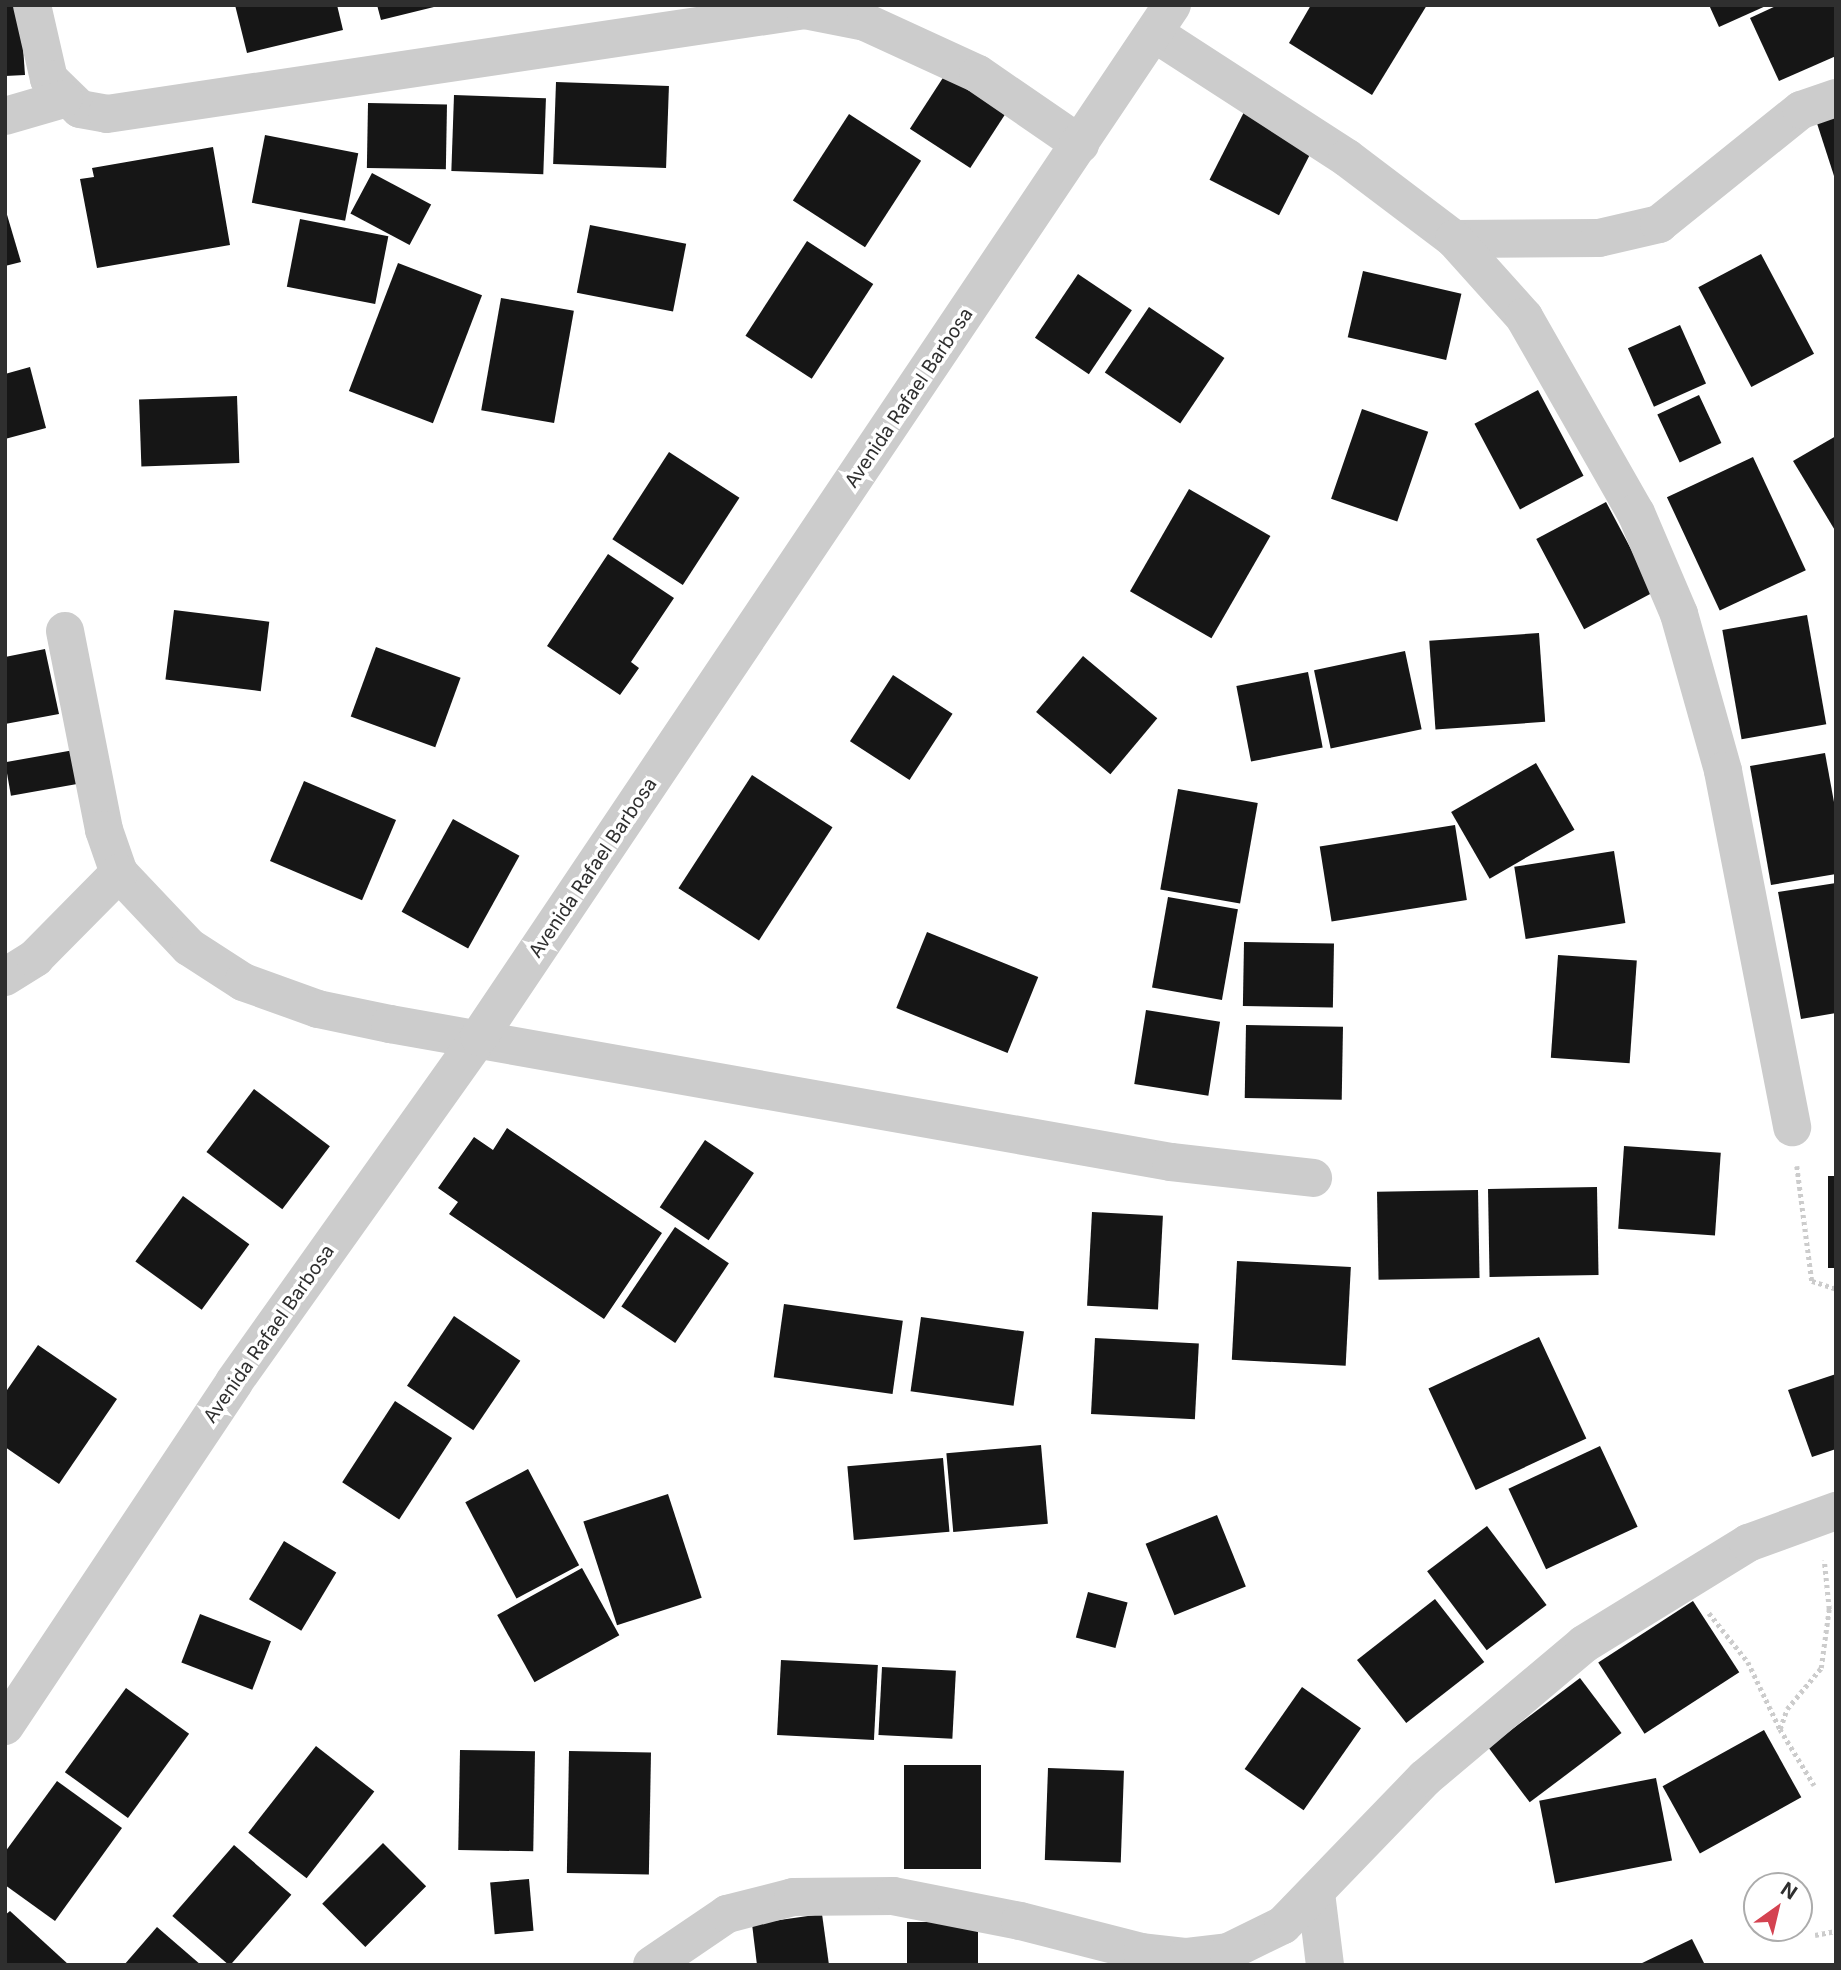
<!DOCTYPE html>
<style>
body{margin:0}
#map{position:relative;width:1841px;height:1970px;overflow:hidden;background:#fff;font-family:Inter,sans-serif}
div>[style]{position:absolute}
.building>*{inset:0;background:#161616;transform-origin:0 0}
.path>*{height:4.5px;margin-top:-2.25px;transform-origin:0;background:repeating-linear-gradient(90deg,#ccc 0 3.5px,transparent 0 7px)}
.minor>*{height:38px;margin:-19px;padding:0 19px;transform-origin:19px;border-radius:19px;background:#ccc}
span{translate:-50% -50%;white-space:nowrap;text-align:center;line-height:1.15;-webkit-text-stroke:7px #fff;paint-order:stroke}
.street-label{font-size:19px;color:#2f2f2f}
.frame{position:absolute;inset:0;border:7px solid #2f2f2f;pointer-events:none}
.north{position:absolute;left:1743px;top:1872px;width:70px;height:70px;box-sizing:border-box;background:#fff;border:2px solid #acacac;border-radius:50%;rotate:34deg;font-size:19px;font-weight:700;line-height:28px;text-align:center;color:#2f2f2f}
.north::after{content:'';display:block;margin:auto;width:24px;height:32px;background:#d44351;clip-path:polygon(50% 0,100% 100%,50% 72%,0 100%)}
</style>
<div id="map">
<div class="building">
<i style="clip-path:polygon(5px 5px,20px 5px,25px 75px,5px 76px)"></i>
<i style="clip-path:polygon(235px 5px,337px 5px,343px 30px,247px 53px)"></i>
<i style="clip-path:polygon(377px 5px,438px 5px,438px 6px,381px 20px)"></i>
<i style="clip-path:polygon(1311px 5px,1427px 5px,1372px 95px,1289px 43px)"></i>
<i style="clip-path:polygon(1709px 5px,1768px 5px,1719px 27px)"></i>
<i style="clip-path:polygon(1778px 5px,1836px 5px,1836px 56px,1779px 81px,1750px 18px)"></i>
<i style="left:948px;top:70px;width:72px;height:70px;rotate:33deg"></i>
<i style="left:556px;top:82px;width:113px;height:82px;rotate:2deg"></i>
<i style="left:454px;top:95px;width:92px;height:76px;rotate:2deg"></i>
<i style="left:368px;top:103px;width:79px;height:65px;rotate:1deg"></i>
<i style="clip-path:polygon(1836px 104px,1836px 179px,1835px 179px,1813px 111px)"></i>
<i style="left:1244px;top:112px;width:78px;height:76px;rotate:27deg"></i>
<i style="left:849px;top:114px;width:86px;height:103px;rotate:33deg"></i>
<i style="left:265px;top:135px;width:95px;height:69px;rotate:11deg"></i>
<i style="clip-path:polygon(213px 147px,230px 245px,97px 268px,80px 179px,94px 177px,92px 168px)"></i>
<i style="left:372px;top:173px;width:67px;height:46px;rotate:28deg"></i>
<i style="clip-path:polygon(5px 208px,21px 262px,5px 266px)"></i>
<i style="left:300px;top:219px;width:90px;height:69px;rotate:11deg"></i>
<i style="left:590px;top:225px;width:98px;height:69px;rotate:11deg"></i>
<i style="left:807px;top:241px;width:79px;height:113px;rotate:33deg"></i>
<i style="left:1761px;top:254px;width:113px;height:71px;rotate:62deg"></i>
<i style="left:398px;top:263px;width:90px;height:137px;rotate:21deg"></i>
<i style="left:1363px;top:271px;width:101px;height:68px;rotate:13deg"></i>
<i style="left:1078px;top:274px;width:65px;height:77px;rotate:34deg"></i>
<i style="left:501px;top:298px;width:74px;height:114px;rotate:10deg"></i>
<i style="left:1149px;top:307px;width:91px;height:79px;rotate:34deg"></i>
<i style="left:1680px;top:325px;width:64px;height:57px;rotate:66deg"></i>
<i style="clip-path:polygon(30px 367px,46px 428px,5px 439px,5px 374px)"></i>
<i style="left:1538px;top:390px;width:97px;height:72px;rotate:62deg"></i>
<i style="left:1699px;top:395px;width:53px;height:46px;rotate:65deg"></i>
<i style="left:237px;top:396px;width:67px;height:98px;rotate:88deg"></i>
<i style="left:1362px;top:409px;width:70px;height:95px;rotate:19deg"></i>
<i style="clip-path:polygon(1836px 436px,1836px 532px,1793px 461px)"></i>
<i style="left:669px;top:452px;width:84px;height:104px;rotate:33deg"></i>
<i style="left:1753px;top:457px;width:125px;height:95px;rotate:65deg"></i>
<i style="left:1189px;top:489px;width:94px;height:118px;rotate:30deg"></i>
<i style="left:1606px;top:502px;width:102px;height:79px;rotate:62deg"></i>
<i style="clip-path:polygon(608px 554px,674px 598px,631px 662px,639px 668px,620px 695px,547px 646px)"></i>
<i style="left:174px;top:610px;width:96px;height:70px;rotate:7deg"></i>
<i style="left:1807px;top:615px;width:111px;height:86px;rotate:80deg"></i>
<i style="left:1539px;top:633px;width:89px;height:110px;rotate:86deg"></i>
<i style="left:376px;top:647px;width:90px;height:74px;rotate:20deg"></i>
<i style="clip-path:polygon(45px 649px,59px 714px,5px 724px,5px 657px)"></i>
<i style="left:1405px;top:651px;width:80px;height:93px;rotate:78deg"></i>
<i style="left:1083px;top:656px;width:97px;height:73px;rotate:40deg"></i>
<i style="left:1308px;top:672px;width:77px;height:73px;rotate:79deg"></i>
<i style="left:893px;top:675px;width:71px;height:79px;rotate:33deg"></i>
<i style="left:74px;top:750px;width:34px;height:70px;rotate:80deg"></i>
<i style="clip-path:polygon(1825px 753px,1836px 813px,1836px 874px,1771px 885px,1750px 766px)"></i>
<i style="left:1536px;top:763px;width:77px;height:98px;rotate:60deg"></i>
<i style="left:752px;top:775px;width:96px;height:135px;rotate:33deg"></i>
<i style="left:304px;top:781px;width:100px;height:87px;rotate:23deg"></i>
<i style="left:1178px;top:789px;width:81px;height:102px;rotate:10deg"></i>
<i style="left:453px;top:819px;width:76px;height:106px;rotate:29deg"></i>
<i style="left:1455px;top:825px;width:76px;height:137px;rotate:81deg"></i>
<i style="left:1614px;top:851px;width:73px;height:101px;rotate:81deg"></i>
<i style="clip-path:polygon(1836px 883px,1836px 1013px,1801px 1019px,1778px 892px)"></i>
<i style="left:1168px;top:897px;width:71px;height:92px;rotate:10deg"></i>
<i style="left:927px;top:932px;width:120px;height:82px;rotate:22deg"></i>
<i style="left:1244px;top:942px;width:90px;height:64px;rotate:1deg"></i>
<i style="left:1558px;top:955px;width:79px;height:103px;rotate:4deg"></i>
<i style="left:1146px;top:1010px;width:75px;height:75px;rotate:9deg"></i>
<i style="left:1246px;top:1025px;width:97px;height:73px;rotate:1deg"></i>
<i style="left:254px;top:1089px;width:95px;height:79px;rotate:37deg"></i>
<i style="clip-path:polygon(507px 1128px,662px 1233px,604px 1319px,449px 1214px,458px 1202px,438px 1188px,474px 1137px,493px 1150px)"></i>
<i style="left:705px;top:1140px;width:59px;height:81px;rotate:34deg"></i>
<i style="left:1624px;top:1146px;width:97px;height:83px;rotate:4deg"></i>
<i style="left:1828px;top:1176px;width:8px;height:92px"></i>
<i style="left:1597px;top:1187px;width:88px;height:109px;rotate:89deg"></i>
<i style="left:1478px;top:1190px;width:88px;height:101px;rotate:89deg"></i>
<i style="left:183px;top:1196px;width:82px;height:81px;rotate:36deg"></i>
<i style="left:1092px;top:1212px;width:71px;height:94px;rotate:3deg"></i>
<i style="left:675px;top:1227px;width:65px;height:96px;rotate:34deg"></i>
<i style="left:1237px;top:1261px;width:114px;height:99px;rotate:3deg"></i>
<i style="left:784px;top:1304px;width:120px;height:74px;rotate:8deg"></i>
<i style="left:454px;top:1316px;width:80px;height:84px;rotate:34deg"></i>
<i style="left:921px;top:1317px;width:104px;height:75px;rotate:8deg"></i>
<i style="left:1539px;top:1337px;width:112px;height:122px;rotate:65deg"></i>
<i style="left:1095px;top:1338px;width:104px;height:76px;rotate:3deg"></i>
<i style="clip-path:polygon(38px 1345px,117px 1399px,59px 1484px,5px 1447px,5px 1393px)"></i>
<i style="clip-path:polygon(1836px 1374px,1836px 1449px,1812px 1457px,1788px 1390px)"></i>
<i style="left:395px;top:1401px;width:68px;height:97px;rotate:33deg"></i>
<i style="left:1041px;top:1445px;width:79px;height:95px;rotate:85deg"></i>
<i style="left:1600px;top:1446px;width:89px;height:101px;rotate:65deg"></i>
<i style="left:943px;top:1458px;width:74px;height:96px;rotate:85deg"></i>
<i style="left:528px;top:1469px;width:109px;height:71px;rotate:62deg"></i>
<i style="left:668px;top:1494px;width:109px;height:89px;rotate:72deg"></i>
<i style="left:1217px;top:1515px;width:77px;height:77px;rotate:68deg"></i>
<i style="left:1487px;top:1526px;width:99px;height:75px;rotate:53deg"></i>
<i style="left:284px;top:1541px;width:61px;height:68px;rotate:31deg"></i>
<i style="left:582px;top:1568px;width:77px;height:97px;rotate:61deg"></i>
<i style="left:1088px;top:1592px;width:41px;height:47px;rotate:15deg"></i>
<i style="left:1435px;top:1599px;width:80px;height:99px;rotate:52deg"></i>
<i style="left:1693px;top:1601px;width:85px;height:113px;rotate:57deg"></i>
<i style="left:200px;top:1614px;width:76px;height:52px;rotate:21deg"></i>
<i style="left:781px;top:1660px;width:97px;height:75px;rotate:3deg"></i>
<i style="left:882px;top:1667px;width:74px;height:68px;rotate:3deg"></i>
<i style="left:1580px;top:1678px;width:69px;height:115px;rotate:53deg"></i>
<i style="left:1302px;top:1687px;width:72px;height:100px;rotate:35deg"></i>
<i style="left:126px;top:1688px;width:78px;height:104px;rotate:36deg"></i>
<i style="left:1764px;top:1730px;width:77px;height:116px;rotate:61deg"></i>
<i style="left:316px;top:1746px;width:74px;height:110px;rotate:38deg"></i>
<i style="left:460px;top:1750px;width:75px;height:100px;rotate:1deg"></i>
<i style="left:569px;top:1751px;width:82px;height:122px;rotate:1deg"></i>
<i style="left:904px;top:1765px;width:77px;height:104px"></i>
<i style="left:1048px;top:1768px;width:76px;height:92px;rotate:2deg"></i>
<i style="left:1656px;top:1778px;width:84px;height:119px;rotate:79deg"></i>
<i style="clip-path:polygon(57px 1781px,122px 1828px,55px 1921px,5px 1885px,5px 1852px)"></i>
<i style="left:383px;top:1843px;width:61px;height:86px;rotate:45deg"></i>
<i style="left:234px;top:1845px;width:76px;height:94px;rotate:41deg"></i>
<i style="left:529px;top:1879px;width:52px;height:39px;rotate:85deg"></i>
<i style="clip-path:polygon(10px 1911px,69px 1965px,5px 1965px,5px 1915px)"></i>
<i style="clip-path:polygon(822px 1914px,829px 1965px,757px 1965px,752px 1924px)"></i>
<i style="left:907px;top:1922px;width:71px;height:43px"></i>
<i style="clip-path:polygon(157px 1927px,201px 1965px,124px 1965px)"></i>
<i style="clip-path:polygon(1692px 1939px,1705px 1965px,1638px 1965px)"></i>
</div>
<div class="path">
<i style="left:1797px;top:1166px;width:116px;rotate:82.6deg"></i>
<i style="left:1812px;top:1281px;width:25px;rotate:18deg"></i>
<i style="left:1709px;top:1613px;width:63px;rotate:51.5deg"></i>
<i style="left:1748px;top:1662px;width:74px;rotate:64.5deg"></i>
<i style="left:1780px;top:1729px;width:66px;rotate:58.7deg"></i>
<i style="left:1780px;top:1729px;width:21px;rotate:-71deg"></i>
<i style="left:1787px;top:1709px;width:53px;rotate:-50.3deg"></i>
<i style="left:1821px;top:1668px;width:60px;rotate:-82.3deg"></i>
<i style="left:1829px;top:1609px;width:49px;rotate:-95.8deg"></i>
<i style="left:1815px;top:1935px;width:21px;rotate:-11deg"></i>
</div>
<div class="minor">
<i style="left:32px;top:5px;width:76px;rotate:77.1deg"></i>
<i style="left:49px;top:79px;width:43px;rotate:44.1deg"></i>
<i style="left:80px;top:109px;width:27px;rotate:10deg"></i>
<i style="left:107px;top:114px;width:706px;rotate:-8.47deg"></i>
<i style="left:805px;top:10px;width:61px;rotate:11.3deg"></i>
<i style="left:865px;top:22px;width:124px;rotate:24.7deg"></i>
<i style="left:978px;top:74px;width:124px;rotate:34.5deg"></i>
<i style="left:1154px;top:33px;width:230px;rotate:32.9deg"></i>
<i style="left:1347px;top:158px;width:134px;rotate:37.1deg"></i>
<i style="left:1454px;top:239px;width:145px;rotate:-0.4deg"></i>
<i style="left:1599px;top:238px;width:62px;rotate:-13.1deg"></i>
<i style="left:1659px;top:224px;width:182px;rotate:-38.8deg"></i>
<i style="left:1801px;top:110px;width:37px;rotate:-19deg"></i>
<i style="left:5px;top:116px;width:61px;rotate:-16.1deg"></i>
<i style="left:1454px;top:239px;width:105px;rotate:48.1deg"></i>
<i style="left:1524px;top:317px;width:226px;rotate:60.3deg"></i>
<i style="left:1636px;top:513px;width:110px;rotate:66.9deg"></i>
<i style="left:1679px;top:614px;width:163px;rotate:74.3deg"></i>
<i style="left:1723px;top:771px;width:363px;rotate:79deg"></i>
<i style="left:65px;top:631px;width:203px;rotate:78.9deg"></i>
<i style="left:104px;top:830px;width:46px;rotate:70.8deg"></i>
<i style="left:119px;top:873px;width:102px;rotate:46.6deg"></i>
<i style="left:189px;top:947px;width:64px;rotate:32.9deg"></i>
<i style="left:243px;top:982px;width:80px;rotate:19.8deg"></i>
<i style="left:318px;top:1009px;width:74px;rotate:11.8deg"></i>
<i style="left:390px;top:1024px;width:793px;rotate:10.02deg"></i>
<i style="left:1171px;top:1162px;width:143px;rotate:6.4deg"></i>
<i style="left:5px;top:977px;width:36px;rotate:-32deg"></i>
<i style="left:35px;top:958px;width:120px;rotate:-45.3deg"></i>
<i style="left:5px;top:1726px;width:413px;rotate:-56.3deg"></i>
<i style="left:234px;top:1382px;width:423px;rotate:-54.6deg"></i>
<i style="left:479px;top:1037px;width:1243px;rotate:-56.12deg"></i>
<i style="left:1316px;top:1893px;width:73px;rotate:82.9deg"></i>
<i style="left:652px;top:1965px;width:91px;rotate:-34.2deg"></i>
<i style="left:727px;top:1914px;width:68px;rotate:-14.4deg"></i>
<i style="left:793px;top:1897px;width:100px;rotate:-0.6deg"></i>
<i style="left:893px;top:1896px;width:129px;rotate:11.1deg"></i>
<i style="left:1020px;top:1921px;width:126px;rotate:14.3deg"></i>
<i style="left:1142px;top:1952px;width:43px;rotate:6.6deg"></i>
<i style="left:1185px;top:1957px;width:43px;rotate:-6.6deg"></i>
<i style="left:1228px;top:1952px;width:61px;rotate:-26.1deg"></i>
<i style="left:1283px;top:1925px;width:204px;rotate:-46deg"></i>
<i style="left:1425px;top:1778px;width:208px;rotate:-40.1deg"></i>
<i style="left:1584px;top:1644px;width:193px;rotate:-31.6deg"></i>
<i style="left:1748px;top:1543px;width:94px;rotate:-20deg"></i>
</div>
<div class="street-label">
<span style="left:909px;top:398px;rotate:-56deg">Avenida Rafael Barbosa</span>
<span style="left:593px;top:868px;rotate:-56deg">Avenida Rafael Barbosa</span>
<span style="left:269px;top:1334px;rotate:-55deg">Avenida Rafael Barbosa</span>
</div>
<div class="frame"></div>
<div class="north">N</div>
</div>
